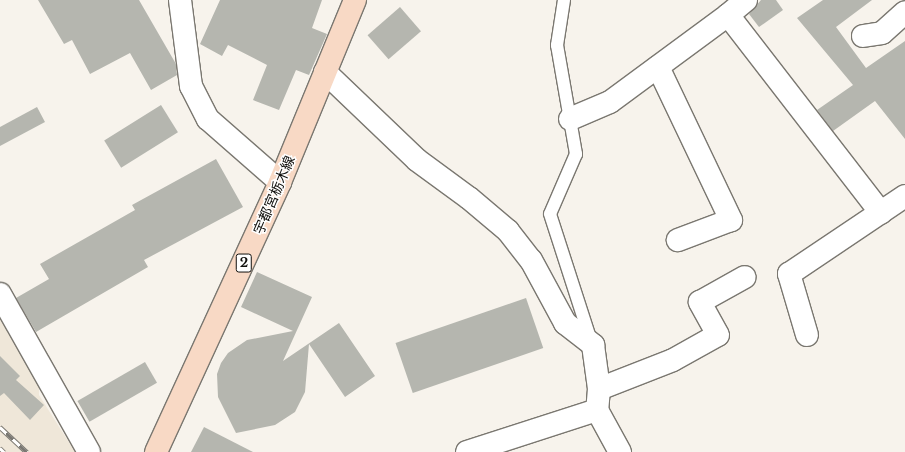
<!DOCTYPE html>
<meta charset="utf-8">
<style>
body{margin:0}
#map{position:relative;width:905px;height:452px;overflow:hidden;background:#f7f3ec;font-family:"Libre Baskerville","Noto Sans JP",serif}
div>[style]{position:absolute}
.built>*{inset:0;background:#efe7d9}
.building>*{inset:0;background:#b5b6af;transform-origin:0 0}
.roads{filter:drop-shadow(1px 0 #7a7770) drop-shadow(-1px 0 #7a7770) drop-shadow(0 1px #7a7770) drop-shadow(0 -1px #7a7770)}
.service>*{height:12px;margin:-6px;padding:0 6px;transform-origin:6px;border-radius:6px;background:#fff}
.minor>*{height:22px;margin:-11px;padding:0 11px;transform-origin:11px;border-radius:11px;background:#fff}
.primary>*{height:22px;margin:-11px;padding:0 11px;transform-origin:11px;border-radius:11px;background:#f8d9c5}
.rail>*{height:4.5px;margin-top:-2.25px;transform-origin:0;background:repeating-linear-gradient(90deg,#fff 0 9px,#7a7873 0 18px);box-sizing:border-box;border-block:1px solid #7a7873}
span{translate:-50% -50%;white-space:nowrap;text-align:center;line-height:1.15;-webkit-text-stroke:3px #fff;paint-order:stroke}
.shield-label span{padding:1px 3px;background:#fff;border:1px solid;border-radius:3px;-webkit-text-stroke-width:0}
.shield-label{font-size:13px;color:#11100d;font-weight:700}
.street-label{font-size:14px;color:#11100d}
</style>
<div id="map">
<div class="built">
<i style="clip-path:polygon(0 318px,39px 387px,39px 395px,75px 452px,0 452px)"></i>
</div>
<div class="building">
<i style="clip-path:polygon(38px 0,139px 0,176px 64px,177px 75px,151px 90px,130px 53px,90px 74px,72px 40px,64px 44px)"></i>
<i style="clip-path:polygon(220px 0,322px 0,312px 28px,327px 34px,309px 75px,296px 70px,279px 110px,253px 100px,267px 65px,228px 45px,222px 56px,200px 44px)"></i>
<i style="clip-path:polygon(761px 0,776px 0,783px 10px,759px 27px,749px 14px)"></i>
<i style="clip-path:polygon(823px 0,872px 0,836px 27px,866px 68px,905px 41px,905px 139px,875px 101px,833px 131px,817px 110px,853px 85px,797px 18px)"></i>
<i style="left:400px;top:7px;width:32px;height:43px;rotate:49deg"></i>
<i style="left:161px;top:105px;width:32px;height:67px;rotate:58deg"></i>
<i style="clip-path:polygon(37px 107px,45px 122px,0 146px,0 127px)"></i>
<i style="clip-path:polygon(216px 159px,243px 207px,144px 260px,148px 267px,36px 332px,16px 298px,49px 279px,40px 264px,135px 210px,132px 205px)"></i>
<i style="clip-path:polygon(257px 272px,312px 297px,283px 361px,339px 323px,375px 376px,345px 397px,309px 344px,305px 392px,295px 412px,275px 425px,236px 433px,218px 397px,217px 374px,221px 363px,228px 353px,247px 340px,293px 331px,241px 307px)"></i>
<i style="left:526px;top:298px;width:53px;height:138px;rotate:71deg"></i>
<i style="clip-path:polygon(0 356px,20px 376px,16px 380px,44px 405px,30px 420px,4px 393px,0 396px)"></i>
<i style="left:145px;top:362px;width:24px;height:78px;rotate:60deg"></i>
<i style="clip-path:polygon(204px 427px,253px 452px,191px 452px)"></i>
</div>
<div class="roads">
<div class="service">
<i style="left:564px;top:0;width:46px;rotate:98.8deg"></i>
<i style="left:557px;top:45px;width:111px;rotate:80.1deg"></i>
<i style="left:576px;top:154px;width:65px;rotate:113.4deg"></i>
<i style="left:550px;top:214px;width:133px;rotate:72.1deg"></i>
</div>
<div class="minor">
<i style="left:180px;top:0;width:87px;rotate:82.7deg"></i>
<i style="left:191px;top:86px;width:37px;rotate:63deg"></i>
<i style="left:208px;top:119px;width:96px;rotate:41.2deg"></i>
<i style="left:746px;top:0;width:23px;rotate:140deg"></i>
<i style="left:728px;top:15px;width:250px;rotate:52.3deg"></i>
<i style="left:863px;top:36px;width:19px;rotate:-9deg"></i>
<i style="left:882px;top:33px;width:31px;rotate:-42deg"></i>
<i style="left:658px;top:67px;width:170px;rotate:64.5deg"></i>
<i style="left:731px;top:220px;width:57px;rotate:159.3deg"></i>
<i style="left:325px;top:72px;width:127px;rotate:43.7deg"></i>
<i style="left:417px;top:160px;width:64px;rotate:36.2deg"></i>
<i style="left:469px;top:198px;width:51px;rotate:40.2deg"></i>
<i style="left:508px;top:231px;width:37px;rotate:52deg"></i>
<i style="left:531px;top:260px;width:72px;rotate:61.6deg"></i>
<i style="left:565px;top:323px;width:36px;rotate:38deg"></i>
<i style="left:593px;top:345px;width:44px;rotate:82.2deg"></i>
<i style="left:599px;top:389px;width:21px;rotate:95deg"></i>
<i style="left:597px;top:410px;width:48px;rotate:61.3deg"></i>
<i style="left:570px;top:119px;width:43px;rotate:-23deg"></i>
<i style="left:610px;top:102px;width:147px;rotate:-36.4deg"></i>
<i style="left:0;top:294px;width:181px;rotate:60.6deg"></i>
<i style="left:807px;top:335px;width:64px;rotate:-106.4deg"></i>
<i style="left:789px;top:274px;width:140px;rotate:-33.9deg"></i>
<i style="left:599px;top:389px;width:79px;rotate:-21.4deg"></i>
<i style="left:673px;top:360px;width:51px;rotate:-29.1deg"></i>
<i style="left:718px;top:335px;width:38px;rotate:-119deg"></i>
<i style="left:700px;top:302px;width:51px;rotate:-29.1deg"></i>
<i style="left:467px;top:452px;width:137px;rotate:-17.9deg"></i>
</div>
<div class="primary">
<i style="left:156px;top:452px;width:297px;rotate:-65.3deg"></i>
<i style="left:280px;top:182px;width:197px;rotate:-67.6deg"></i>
</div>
</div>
<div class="rail">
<i style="left:0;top:427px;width:37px;rotate:43deg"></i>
<i style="left:0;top:448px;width:6px;rotate:45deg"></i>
</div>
<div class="shield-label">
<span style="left:244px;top:263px">2</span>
</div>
<div class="street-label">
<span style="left:274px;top:195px;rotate:-67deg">宇都宮栃木線</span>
</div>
</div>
